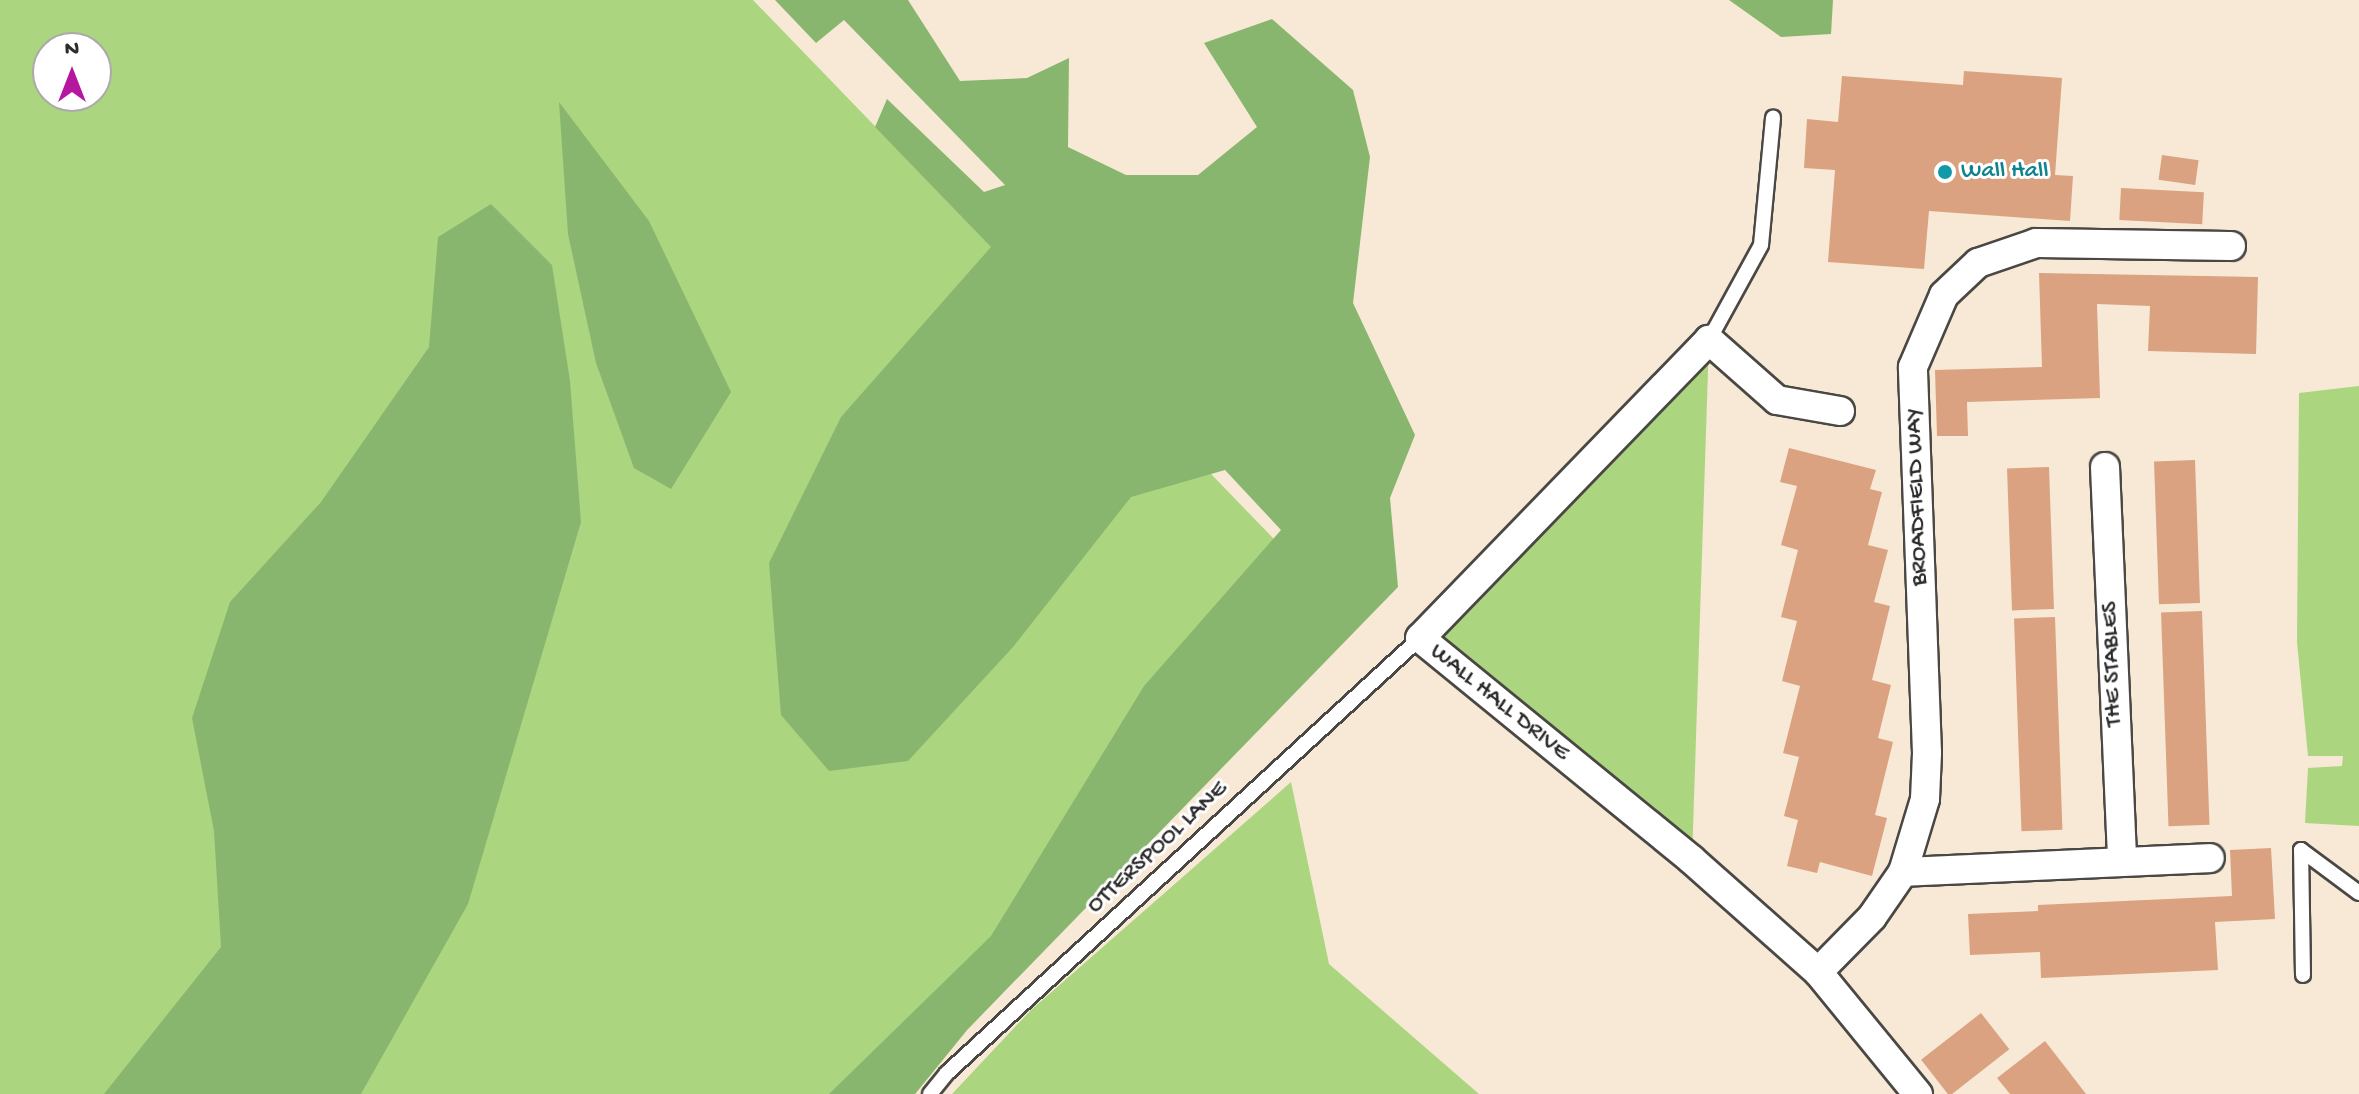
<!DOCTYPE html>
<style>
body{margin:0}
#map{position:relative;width:2359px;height:1094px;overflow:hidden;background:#f7e9d5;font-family:"Gochi Hand",sans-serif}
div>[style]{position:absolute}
.green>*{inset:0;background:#acd580}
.forest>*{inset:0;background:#89b66e}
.building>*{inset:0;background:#daa280;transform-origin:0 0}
.roads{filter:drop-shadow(2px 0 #4a4844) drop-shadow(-2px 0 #4a4844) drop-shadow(0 2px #4a4844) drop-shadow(0 -2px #4a4844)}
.service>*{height:14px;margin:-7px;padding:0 7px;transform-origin:7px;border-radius:7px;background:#fff}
.minor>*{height:28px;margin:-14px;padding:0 14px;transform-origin:14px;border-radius:14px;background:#fff}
.dots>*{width:22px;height:22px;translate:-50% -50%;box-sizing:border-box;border:4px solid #fff;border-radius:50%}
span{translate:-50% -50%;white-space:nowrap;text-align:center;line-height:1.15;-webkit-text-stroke:6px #fff;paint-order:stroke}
.culture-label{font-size:24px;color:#0d838f}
.left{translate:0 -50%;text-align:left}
.street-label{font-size:24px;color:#2b2b2b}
.north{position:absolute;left:32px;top:32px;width:80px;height:80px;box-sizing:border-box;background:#fff;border:2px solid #aaa;border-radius:50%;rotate:0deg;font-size:22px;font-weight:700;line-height:32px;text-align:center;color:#2b2b2b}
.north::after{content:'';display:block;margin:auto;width:28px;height:36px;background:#b5179e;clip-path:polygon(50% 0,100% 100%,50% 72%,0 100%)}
</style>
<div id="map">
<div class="green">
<i style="clip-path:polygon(evenodd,0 0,753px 0,1357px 625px,967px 1030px,915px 1094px,0 1094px,0 0,48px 48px,96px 48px,96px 96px,48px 96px,48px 48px)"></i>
<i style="clip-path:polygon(1709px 340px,1692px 860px,1420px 638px)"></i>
<i style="clip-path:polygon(2359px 386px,2359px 826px,2305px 823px,2308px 768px,2342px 766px,2343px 756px,2308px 756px,2297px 642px,2299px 393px)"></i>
<i style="clip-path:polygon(1291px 782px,1329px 964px,1479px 1094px,952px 1094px,1031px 1010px)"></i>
</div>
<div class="forest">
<i style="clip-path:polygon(775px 0,908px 0,960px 81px,1027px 78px,1069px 58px,1068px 147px,1126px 175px,1198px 175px,1257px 127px,1204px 43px,1272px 19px,1353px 90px,1370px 157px,1353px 303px,1415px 435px,1390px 498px,1398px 587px,967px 1030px,915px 1094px,829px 1094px,991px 936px,1144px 686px,1281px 530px,1225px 470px,1131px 497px,1013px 647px,908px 761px,829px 771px,781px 715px,769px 563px,841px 417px,991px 247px,875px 127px,887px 99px,984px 192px,1005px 185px,844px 20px,816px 43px)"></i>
<i style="clip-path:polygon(1729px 0,1833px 0,1831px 34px,1781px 37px)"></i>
<i style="clip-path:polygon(559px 102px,649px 221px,731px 392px,671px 489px,634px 468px,596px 363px,568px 234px)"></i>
<i style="clip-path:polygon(491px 204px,552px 265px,570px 381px,581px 522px,468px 904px,361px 1094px,104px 1094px,221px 947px,214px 831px,192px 718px,230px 602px,321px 502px,429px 347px,438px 237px)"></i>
</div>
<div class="building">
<i style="clip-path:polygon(1964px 71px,2062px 78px,2055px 175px,2073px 176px,2070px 221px,1929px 211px,1924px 269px,1828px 262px,1835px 170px,1804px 168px,1807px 119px,1838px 122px,1842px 76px,1963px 85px)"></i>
<i style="left:2162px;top:155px;width:37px;height:25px;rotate:8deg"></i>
<i style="left:2121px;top:188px;width:83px;height:32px;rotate:3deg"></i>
<i style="clip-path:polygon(2039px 273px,2258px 277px,2256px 354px,2148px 351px,2150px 306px,2097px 304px,2100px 398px,1967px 402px,1968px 436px,1937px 436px,1935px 370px,2042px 367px)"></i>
<i style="clip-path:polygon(1789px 448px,1876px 470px,1870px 489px,1882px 492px,1868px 545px,1888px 550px,1874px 602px,1890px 606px,1872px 680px,1891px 685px,1878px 738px,1893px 742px,1875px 815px,1887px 818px,1872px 876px,1820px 862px,1817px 873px,1787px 866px,1798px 820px,1784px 816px,1799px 757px,1783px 753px,1800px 686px,1782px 681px,1797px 621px,1781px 617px,1798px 550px,1781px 545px,1797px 486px,1780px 482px)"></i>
<i style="left:2195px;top:460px;width:143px;height:41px;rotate:88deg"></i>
<i style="left:2049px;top:467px;width:142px;height:42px;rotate:88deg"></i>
<i style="left:2202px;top:611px;width:214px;height:41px;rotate:88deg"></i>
<i style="left:2055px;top:617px;width:213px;height:41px;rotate:88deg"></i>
<i style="clip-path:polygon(2271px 848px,2275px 919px,2215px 922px,2218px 970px,2041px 978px,2040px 952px,1970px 955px,1968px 914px,2038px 911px,2038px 905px,2232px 896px,2230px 850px)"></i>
<i style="left:1981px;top:1013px;width:46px;height:76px;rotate:52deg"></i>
<i style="clip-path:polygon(2045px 1041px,2066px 1068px,2086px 1094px,2010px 1094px,1997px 1078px)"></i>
</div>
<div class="roads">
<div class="service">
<i style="left:1709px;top:340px;width:108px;rotate:-61.3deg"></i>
<i style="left:1761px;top:245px;width:128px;rotate:-84.6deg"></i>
<i style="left:2303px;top:975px;width:125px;rotate:-90.9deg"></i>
<i style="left:2301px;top:850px;width:72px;rotate:36.6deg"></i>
<i style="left:930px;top:1094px;width:27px;rotate:-51deg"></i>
<i style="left:947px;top:1073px;width:643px;rotate:-42.6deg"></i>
</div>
<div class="minor">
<i style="left:1840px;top:411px;width:64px;rotate:-170.1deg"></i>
<i style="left:1777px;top:400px;width:91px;rotate:-138.6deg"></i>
<i style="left:1709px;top:340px;width:415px;rotate:134.1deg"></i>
<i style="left:1420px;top:638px;width:351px;rotate:39.2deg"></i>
<i style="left:1692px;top:860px;width:169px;rotate:41.6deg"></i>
<i style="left:1818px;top:972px;width:158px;rotate:50.7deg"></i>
<i style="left:2105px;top:467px;width:395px;rotate:87.5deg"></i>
<i style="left:1903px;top:872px;width:307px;rotate:-2.6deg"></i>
<i style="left:1818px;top:972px;width:77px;rotate:-45.5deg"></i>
<i style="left:1872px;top:917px;width:55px;rotate:-55.4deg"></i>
<i style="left:1903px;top:872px;width:76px;rotate:-73.2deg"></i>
<i style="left:1925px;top:799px;width:46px;rotate:-87.5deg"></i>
<i style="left:1927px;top:753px;width:386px;rotate:-92.1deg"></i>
<i style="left:1913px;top:367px;width:78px;rotate:-66.7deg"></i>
<i style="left:1944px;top:295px;width:47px;rotate:-43.3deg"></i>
<i style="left:1978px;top:263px;width:61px;rotate:-19deg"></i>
<i style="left:2036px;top:243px;width:195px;rotate:0.9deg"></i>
</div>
</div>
<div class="dots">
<i style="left:1945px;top:172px;background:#0f9aa8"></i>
</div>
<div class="culture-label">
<span class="left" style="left:1961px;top:172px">Wall Hall</span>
</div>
<div class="street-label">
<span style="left:1918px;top:497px;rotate:-92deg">BROADFIELD WAY</span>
<span style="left:2113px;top:664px;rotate:-92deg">THE STABLES</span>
<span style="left:1499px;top:703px;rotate:39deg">WALL HALL DRIVE</span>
<span style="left:1158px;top:848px;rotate:-43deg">OTTERSPOOL LANE</span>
</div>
<div class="north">N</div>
</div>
